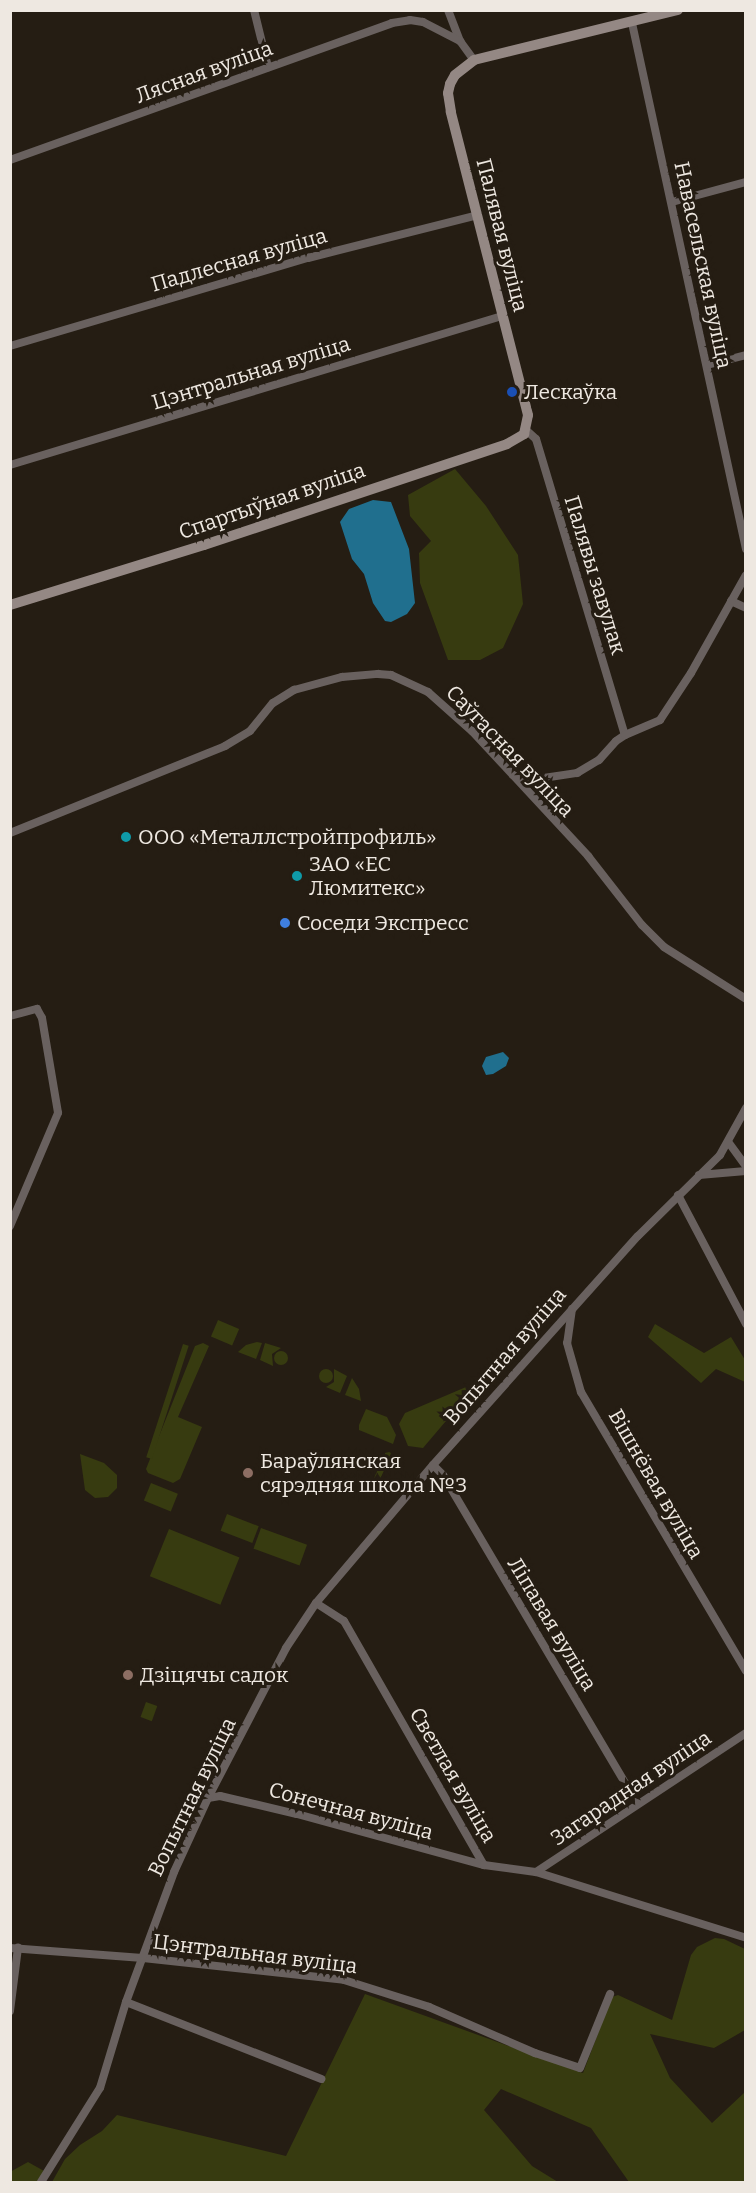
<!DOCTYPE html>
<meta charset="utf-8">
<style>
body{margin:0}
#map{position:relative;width:756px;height:2193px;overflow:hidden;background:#251d13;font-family:Bitter,serif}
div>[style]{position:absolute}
.green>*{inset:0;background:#373b10;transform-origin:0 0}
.round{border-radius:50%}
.water>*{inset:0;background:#206f8e}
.street>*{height:8px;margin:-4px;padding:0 4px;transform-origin:4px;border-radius:4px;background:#69615f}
.secondary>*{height:10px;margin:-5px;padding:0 5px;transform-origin:5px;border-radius:5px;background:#948884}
.dots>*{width:16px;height:16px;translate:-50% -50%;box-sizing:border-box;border:3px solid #251d13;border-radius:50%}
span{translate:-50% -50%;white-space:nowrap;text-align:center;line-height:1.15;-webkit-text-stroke:6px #251d13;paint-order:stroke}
.street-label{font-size:21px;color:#eee8e1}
.poi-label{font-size:21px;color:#eee8e1}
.left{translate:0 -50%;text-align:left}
.frame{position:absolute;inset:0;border:12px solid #eee8e1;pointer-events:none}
</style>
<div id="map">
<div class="green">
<i style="clip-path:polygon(455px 469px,486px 506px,518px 555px,523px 604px,503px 648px,480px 660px,448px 660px,420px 583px,419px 553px,431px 541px,410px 516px,408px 495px)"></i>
<i style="left:218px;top:1320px;width:23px;height:18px;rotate:23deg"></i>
<i style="clip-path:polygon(655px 1324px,704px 1353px,731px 1337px,745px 1360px,745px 1382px,716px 1369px,701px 1383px,648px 1337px)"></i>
<i style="clip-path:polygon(257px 1342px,262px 1343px,256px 1359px,238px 1352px,246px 1345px)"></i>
<i style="clip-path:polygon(203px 1343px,209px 1346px,178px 1417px,202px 1427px,180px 1479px,173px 1483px,148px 1473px,146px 1469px,195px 1346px)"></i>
<i style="clip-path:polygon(265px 1343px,281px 1348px,272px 1354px,273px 1366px,260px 1360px)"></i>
<i style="left:183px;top:1344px;width:6px;height:119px;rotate:18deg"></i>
<i class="round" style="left:274px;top:1351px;width:14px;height:14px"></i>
<i style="clip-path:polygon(334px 1369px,347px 1376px,340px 1393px,326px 1387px,334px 1382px)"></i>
<i class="round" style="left:319px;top:1369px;width:14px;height:14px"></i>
<i style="clip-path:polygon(352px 1378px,359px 1389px,361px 1401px,345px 1395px)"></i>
<i style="clip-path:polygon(480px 1381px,423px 1448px,408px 1446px,399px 1424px,405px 1413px)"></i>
<i style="clip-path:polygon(366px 1409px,387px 1417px,396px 1435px,393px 1444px,359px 1430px,359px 1425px)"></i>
<i style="clip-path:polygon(389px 1452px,391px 1453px,376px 1490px,374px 1490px,371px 1485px,385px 1453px)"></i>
<i style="clip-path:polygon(80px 1454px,104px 1463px,117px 1475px,117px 1488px,108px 1497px,95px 1498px,85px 1490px)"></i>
<i style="left:151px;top:1483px;width:29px;height:19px;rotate:22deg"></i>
<i style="left:227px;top:1514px;width:34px;height:18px;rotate:21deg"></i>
<i style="left:261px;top:1528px;width:49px;height:22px;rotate:20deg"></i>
<i style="left:169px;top:1529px;width:76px;height:51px;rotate:22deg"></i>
<i style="left:146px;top:1702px;width:12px;height:16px;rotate:20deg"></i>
<i style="clip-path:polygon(715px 1938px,724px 1939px,745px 1949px,745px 2030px,714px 2048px,650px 2034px,670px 2078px,712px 2123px,745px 2092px,745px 2182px,629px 2182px,591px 2128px,501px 2089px,484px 2110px,532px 2166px,558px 2182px,52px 2182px,65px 2159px,80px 2145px,102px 2131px,117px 2115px,286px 2156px,365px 1994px,583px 2073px,612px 1997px,618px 1995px,672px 2020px,691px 1955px,697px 1947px)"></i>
<i style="clip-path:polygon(28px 2162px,44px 2171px,38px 2182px,11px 2182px,10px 2172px)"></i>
</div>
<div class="water">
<i style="clip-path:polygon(373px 500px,391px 502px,409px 549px,415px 603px,407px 614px,391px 622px,385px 621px,373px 603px,364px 574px,352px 559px,340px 522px,349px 509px)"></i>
<i style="clip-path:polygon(503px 1052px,509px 1058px,506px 1066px,493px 1074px,486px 1075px,482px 1066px,486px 1057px)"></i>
</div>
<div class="street">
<i style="left:254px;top:10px;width:59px;rotate:76.2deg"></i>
<i style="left:448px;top:10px;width:33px;rotate:69deg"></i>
<i style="left:460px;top:41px;width:24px;rotate:54deg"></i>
<i style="left:632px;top:23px;width:538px;rotate:77.77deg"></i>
<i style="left:10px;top:160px;width:406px;rotate:-19.7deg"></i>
<i style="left:392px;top:23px;width:18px;rotate:-9deg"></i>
<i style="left:410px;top:20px;width:13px;rotate:9deg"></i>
<i style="left:423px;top:22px;width:42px;rotate:27.2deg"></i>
<i style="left:672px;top:202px;width:77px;rotate:-15.1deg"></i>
<i style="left:10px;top:346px;width:311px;rotate:-16.5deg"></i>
<i style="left:308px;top:258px;width:175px;rotate:-14.2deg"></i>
<i style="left:707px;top:365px;width:40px;rotate:-14.4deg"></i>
<i style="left:526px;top:430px;width:13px;rotate:42deg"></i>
<i style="left:536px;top:439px;width:309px;rotate:73.3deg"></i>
<i style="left:10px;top:465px;width:514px;rotate:-16.85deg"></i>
<i style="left:731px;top:601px;width:17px;rotate:25deg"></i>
<i style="left:513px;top:775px;width:18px;rotate:16deg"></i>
<i style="left:530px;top:780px;width:48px;rotate:-8.5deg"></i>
<i style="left:577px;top:773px;width:26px;rotate:-31deg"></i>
<i style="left:599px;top:760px;width:25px;rotate:-48deg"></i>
<i style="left:616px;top:741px;width:11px;rotate:-34deg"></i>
<i style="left:625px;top:735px;width:38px;rotate:-23deg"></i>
<i style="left:660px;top:720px;width:56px;rotate:-56.6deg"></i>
<i style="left:691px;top:673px;width:112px;rotate:-60.7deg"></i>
<i style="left:10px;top:833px;width:232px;rotate:-22deg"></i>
<i style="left:225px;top:746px;width:29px;rotate:-31deg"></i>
<i style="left:250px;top:731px;width:36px;rotate:-51deg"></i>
<i style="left:273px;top:703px;width:25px;rotate:-32deg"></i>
<i style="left:294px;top:690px;width:50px;rotate:-15.2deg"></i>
<i style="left:342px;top:677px;width:36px;rotate:-5deg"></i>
<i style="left:378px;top:674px;width:13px;rotate:4deg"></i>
<i style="left:391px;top:675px;width:41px;rotate:24.7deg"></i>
<i style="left:428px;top:692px;width:59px;rotate:41.6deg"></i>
<i style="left:472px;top:731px;width:171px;rotate:47.1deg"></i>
<i style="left:588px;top:856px;width:88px;rotate:52deg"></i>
<i style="left:642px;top:925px;width:31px;rotate:45deg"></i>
<i style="left:664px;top:947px;width:97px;rotate:32.4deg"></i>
<i style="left:10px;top:1016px;width:28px;rotate:-15deg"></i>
<i style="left:37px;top:1009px;width:10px;rotate:61deg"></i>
<i style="left:42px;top:1018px;width:96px;rotate:80.4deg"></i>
<i style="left:58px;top:1113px;width:123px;rotate:113deg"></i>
<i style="left:729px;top:1143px;width:29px;rotate:54deg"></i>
<i style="left:699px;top:1175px;width:47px;rotate:-4.9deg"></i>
<i style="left:678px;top:1195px;width:146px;rotate:62.2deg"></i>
<i style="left:572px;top:1309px;width:34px;rotate:98deg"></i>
<i style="left:567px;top:1343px;width:51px;rotate:74.1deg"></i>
<i style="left:581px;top:1392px;width:324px;rotate:59.4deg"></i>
<i style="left:433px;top:1465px;width:14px;rotate:45deg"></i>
<i style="left:443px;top:1475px;width:381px;rotate:59.4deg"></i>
<i style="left:316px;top:1603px;width:33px;rotate:33deg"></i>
<i style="left:344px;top:1621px;width:281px;rotate:60.2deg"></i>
<i style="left:208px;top:1798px;width:12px;rotate:-9deg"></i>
<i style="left:220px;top:1796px;width:79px;rotate:13.2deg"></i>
<i style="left:297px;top:1814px;width:194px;rotate:15.3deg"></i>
<i style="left:484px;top:1865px;width:52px;rotate:7.7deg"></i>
<i style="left:536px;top:1872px;width:220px;rotate:17.4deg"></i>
<i style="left:536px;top:1872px;width:252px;rotate:-33.5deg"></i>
<i style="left:10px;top:1948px;width:133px;rotate:4.3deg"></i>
<i style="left:143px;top:1958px;width:202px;rotate:6.2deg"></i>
<i style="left:344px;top:1980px;width:89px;rotate:17.6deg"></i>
<i style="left:429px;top:2007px;width:116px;rotate:23.5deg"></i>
<i style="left:535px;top:2053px;width:47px;rotate:18.4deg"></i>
<i style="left:580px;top:2068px;width:80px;rotate:-67.9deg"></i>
<i style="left:126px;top:2002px;width:210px;rotate:21.5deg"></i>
<i style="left:10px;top:2011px;width:64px;rotate:-82.8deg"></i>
<i style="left:41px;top:2182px;width:111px;rotate:-57.9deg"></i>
<i style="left:100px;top:2088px;width:90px;rotate:-73.2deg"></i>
<i style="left:126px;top:2002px;width:139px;rotate:-69.7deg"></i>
<i style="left:174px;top:1872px;width:81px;rotate:-65.3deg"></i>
<i style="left:208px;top:1798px;width:169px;rotate:-62.5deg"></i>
<i style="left:286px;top:1648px;width:54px;rotate:-56.3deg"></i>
<i style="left:316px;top:1603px;width:181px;rotate:-49.7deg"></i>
<i style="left:433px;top:1465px;width:307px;rotate:-48.2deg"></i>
<i style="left:638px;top:1236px;width:115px;rotate:-44.6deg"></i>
<i style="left:720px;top:1155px;width:54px;rotate:-61deg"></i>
</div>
<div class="secondary">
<i style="left:10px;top:605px;width:203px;rotate:-17.2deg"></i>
<i style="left:204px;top:545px;width:319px;rotate:-18.4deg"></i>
<i style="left:507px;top:444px;width:20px;rotate:-30deg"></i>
<i style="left:524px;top:434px;width:19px;rotate:-78deg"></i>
<i style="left:528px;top:415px;width:313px;rotate:-104.3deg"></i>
<i style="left:451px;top:112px;width:19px;rotate:-99deg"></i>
<i style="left:448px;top:93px;width:9px;rotate:-77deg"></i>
<i style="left:450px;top:84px;width:10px;rotate:-61deg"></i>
<i style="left:455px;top:75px;width:24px;rotate:-38deg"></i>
<i style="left:474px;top:60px;width:210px;rotate:-13.8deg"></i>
</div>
<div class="dots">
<i style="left:512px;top:392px;background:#1a4fb4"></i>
<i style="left:126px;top:837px;background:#0f9aa8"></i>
<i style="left:297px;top:876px;background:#0f9aa8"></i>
<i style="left:285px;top:923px;background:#3f7fe0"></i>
<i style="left:248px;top:1473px;background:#8d6e63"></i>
<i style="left:128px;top:1675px;background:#8d6e63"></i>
</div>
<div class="street-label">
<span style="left:204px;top:72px;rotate:-20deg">Лясная вуліца</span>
<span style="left:502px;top:235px;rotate:76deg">Палявая вуліца</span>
<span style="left:239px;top:260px;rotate:-16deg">Падлесная вуліца</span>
<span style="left:703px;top:265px;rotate:78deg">Навасельская вуліца</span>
<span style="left:251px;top:373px;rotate:-17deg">Цэнтральная вуліца</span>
<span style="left:272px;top:501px;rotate:-19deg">Спартыўная вуліца</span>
<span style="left:595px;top:575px;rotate:73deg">Палявы завулак</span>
<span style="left:510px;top:751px;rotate:46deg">Саўгасная вуліца</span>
<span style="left:505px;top:1356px;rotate:-49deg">Вопытная вуліца</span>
<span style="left:656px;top:1484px;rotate:60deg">Вішнёвая вуліца</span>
<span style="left:552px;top:1624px;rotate:59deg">Ліпавая вуліца</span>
<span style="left:453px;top:1775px;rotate:60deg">Светлая вуліца</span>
<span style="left:631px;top:1788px;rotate:-34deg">Загарадная вуліца</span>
<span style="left:192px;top:1797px;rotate:-64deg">Вопытная вуліца</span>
<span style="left:351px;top:1811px;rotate:15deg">Сонечная вуліца</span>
<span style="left:255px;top:1954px;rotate:7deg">Цэнтральная вуліца</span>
</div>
<div class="poi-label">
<span class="left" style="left:524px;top:392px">Лескаўка</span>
<span class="left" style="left:138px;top:837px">ООО «Металлстройпрофиль»</span>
<span class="left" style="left:309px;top:876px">ЗАО «ЕС<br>Люмитекс»</span>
<span class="left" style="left:297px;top:923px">Соседи Экспресс</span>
<span class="left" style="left:260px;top:1473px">Бараўлянская<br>сярэдняя школа №3</span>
<span class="left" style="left:140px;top:1675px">Дзіцячы садок</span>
</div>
<div class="frame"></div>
</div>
